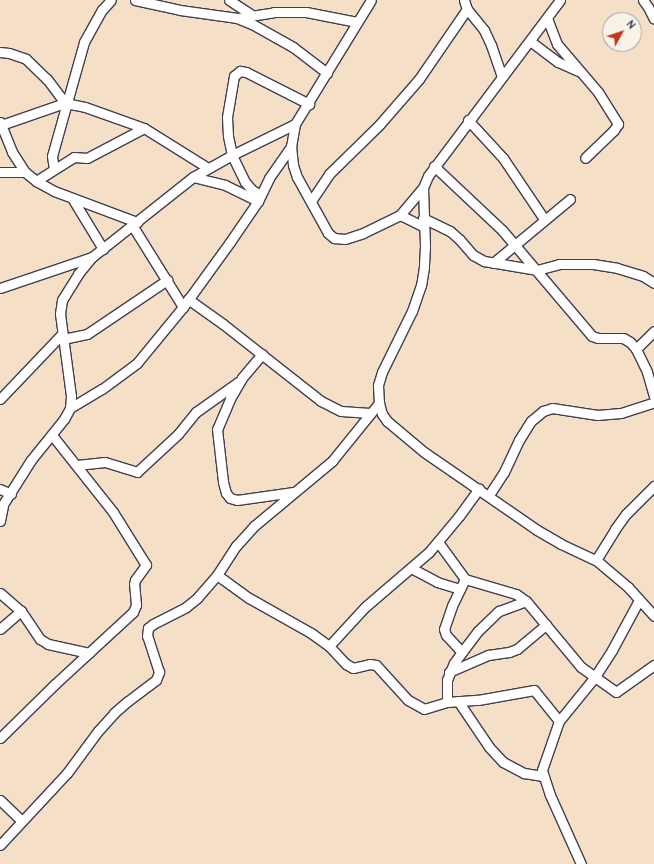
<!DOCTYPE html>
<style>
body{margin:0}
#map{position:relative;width:654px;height:864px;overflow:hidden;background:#f5e0c7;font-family:"Comic Neue",sans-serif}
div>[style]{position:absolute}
.roads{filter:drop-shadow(1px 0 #423e50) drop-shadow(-1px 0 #423e50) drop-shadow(0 1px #423e50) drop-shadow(0 -1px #423e50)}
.street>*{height:9px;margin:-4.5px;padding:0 4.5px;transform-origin:4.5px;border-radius:4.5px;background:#fff}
span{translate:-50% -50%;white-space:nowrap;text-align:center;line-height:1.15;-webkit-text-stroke:3px #f7f3e8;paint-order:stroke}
.north{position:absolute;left:602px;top:12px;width:40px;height:40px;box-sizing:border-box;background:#f7f3e8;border:1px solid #a29fa3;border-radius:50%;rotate:50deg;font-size:11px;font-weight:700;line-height:16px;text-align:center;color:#22223b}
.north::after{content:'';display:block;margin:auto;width:14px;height:18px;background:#c8321e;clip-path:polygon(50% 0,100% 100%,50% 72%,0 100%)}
</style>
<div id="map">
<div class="roads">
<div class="street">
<i style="left:135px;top:0;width:46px;rotate:12.5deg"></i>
<i style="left:180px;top:10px;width:58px;rotate:8deg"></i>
<i style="left:237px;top:18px;width:16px;rotate:22deg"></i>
<i style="left:252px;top:24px;width:47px;rotate:29.3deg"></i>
<i style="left:293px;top:47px;width:43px;rotate:37.4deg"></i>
<i style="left:229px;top:0;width:27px;rotate:33deg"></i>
<i style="left:464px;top:0;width:9px;rotate:72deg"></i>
<i style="left:467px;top:9px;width:27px;rotate:51deg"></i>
<i style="left:484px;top:30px;width:17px;rotate:65deg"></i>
<i style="left:491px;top:45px;width:34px;rotate:71deg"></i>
<i style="left:560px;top:0;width:220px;rotate:126.9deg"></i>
<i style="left:428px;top:176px;width:13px;rotate:113deg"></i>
<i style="left:423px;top:188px;width:58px;rotate:88deg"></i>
<i style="left:425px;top:246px;width:21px;rotate:93deg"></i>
<i style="left:424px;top:267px;width:18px;rotate:99deg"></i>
<i style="left:421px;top:285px;width:28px;rotate:109deg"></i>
<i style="left:412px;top:311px;width:68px;rotate:116.2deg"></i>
<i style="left:382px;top:372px;width:14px;rotate:107deg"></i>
<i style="left:378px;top:385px;width:18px;rotate:87deg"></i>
<i style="left:379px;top:403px;width:11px;rotate:75deg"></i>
<i style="left:382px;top:414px;width:9px;rotate:54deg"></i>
<i style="left:387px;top:421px;width:48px;rotate:40deg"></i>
<i style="left:424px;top:452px;width:137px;rotate:34.6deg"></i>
<i style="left:537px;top:530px;width:28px;rotate:30deg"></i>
<i style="left:561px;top:544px;width:38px;rotate:25deg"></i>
<i style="left:596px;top:560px;width:42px;rotate:40.2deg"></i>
<i style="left:628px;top:587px;width:39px;rotate:48deg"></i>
<i style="left:643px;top:0;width:9px;rotate:54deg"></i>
<i style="left:648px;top:7px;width:13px;rotate:63deg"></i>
<i style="left:238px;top:18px;width:36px;rotate:-9deg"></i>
<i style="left:274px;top:12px;width:32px"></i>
<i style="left:306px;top:12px;width:52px;rotate:11.1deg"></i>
<i style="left:547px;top:18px;width:28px;rotate:69deg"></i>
<i style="left:557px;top:44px;width:63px;rotate:49.5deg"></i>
<i style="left:598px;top:92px;width:38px;rotate:58deg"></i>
<i style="left:618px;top:124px;width:7px;rotate:124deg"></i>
<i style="left:614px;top:130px;width:40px;rotate:136deg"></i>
<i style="left:530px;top:41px;width:35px;rotate:37deg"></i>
<i style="left:558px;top:62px;width:22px;rotate:24deg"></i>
<i style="left:0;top:52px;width:9px;rotate:6deg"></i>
<i style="left:9px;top:53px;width:18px;rotate:19deg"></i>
<i style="left:26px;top:59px;width:29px;rotate:44deg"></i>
<i style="left:47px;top:79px;width:30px;rotate:53deg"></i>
<i style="left:468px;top:120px;width:52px;rotate:47.4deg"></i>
<i style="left:503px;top:158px;width:73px;rotate:56.1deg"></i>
<i style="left:0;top:122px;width:32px;rotate:68deg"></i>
<i style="left:12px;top:152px;width:24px;rotate:57deg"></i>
<i style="left:25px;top:172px;width:14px;rotate:39deg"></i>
<i style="left:36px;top:181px;width:21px;rotate:29deg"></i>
<i style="left:54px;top:191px;width:89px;rotate:20.5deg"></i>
<i style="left:295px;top:124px;width:22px;rotate:100deg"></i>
<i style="left:291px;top:146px;width:19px;rotate:84deg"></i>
<i style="left:293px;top:165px;width:13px;rotate:72deg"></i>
<i style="left:297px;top:177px;width:64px;rotate:61deg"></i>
<i style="left:328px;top:233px;width:8px;rotate:40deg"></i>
<i style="left:334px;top:238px;width:11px;rotate:5deg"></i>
<i style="left:345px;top:239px;width:19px;rotate:-18deg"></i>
<i style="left:363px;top:233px;width:41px;rotate:-25.9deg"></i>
<i style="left:400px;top:215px;width:35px;rotate:-50deg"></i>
<i style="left:1px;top:125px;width:68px;rotate:-19deg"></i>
<i style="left:65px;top:103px;width:20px;rotate:11deg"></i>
<i style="left:85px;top:107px;width:63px;rotate:19.6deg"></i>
<i style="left:144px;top:128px;width:75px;rotate:32deg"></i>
<i style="left:434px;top:166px;width:93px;rotate:43.3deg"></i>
<i style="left:502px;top:230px;width:139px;rotate:49.7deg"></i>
<i style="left:592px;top:336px;width:6px;rotate:18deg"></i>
<i style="left:598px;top:338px;width:25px"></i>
<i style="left:623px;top:338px;width:8px;rotate:30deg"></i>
<i style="left:630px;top:342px;width:9px;rotate:49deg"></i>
<i style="left:636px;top:349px;width:25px;rotate:64deg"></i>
<i style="left:647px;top:372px;width:25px;rotate:74deg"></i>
<i style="left:54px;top:169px;width:13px;rotate:-99deg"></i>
<i style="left:52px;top:156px;width:118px;rotate:-74.3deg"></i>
<i style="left:84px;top:42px;width:37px;rotate:-61deg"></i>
<i style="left:102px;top:10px;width:13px;rotate:-48deg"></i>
<i style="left:0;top:172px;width:25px"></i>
<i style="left:193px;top:177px;width:33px;rotate:14deg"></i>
<i style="left:225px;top:185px;width:37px;rotate:26deg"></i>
<i style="left:36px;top:181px;width:45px;rotate:-32.3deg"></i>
<i style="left:74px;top:157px;width:13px;rotate:4deg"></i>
<i style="left:87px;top:158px;width:64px;rotate:-27.8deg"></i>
<i style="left:261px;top:195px;width:10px;rotate:-151deg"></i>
<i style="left:252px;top:190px;width:11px;rotate:-131deg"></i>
<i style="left:245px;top:182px;width:30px;rotate:-116deg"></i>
<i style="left:232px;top:155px;width:19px;rotate:-102deg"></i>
<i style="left:228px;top:136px;width:19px;rotate:-93deg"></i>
<i style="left:227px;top:117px;width:42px;rotate:-80.3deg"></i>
<i style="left:234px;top:76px;width:8px;rotate:-40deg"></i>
<i style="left:240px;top:71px;width:6px;rotate:9deg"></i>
<i style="left:246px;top:72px;width:71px;rotate:26.9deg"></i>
<i style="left:72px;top:198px;width:60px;rotate:58.7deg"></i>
<i style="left:311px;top:201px;width:32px;rotate:-56deg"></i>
<i style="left:329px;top:174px;width:70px;rotate:-44.4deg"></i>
<i style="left:379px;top:125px;width:61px;rotate:-49deg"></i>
<i style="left:419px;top:79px;width:85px;rotate:-55.6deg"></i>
<i style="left:400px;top:215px;width:25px;rotate:26deg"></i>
<i style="left:423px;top:218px;width:30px;rotate:26deg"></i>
<i style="left:450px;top:231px;width:13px;rotate:42deg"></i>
<i style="left:460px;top:240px;width:20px;rotate:49deg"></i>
<i style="left:473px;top:255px;width:13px;rotate:29deg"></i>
<i style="left:484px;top:261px;width:54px;rotate:9.6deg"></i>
<i style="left:537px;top:270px;width:23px;rotate:-15deg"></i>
<i style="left:559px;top:264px;width:34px"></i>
<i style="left:593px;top:264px;width:24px;rotate:9deg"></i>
<i style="left:617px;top:268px;width:27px;rotate:17deg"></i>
<i style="left:643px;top:276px;width:13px;rotate:32deg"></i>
<i style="left:132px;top:225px;width:97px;rotate:58.1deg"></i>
<i style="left:493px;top:263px;width:100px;rotate:-39.7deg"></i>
<i style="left:0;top:288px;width:97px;rotate:-18.6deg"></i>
<i style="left:188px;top:299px;width:43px;rotate:35.5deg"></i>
<i style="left:223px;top:324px;width:125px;rotate:38.2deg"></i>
<i style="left:321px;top:401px;width:22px;rotate:27deg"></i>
<i style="left:341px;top:411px;width:29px;rotate:4deg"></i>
<i style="left:63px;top:339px;width:25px;rotate:-12deg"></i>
<i style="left:87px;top:334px;width:97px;rotate:-34deg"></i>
<i style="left:636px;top:349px;width:25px;rotate:-45deg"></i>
<i style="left:262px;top:354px;width:31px;rotate:130deg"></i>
<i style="left:242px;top:378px;width:24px;rotate:120deg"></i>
<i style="left:230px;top:399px;width:33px;rotate:113deg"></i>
<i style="left:217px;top:429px;width:53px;rotate:83.5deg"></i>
<i style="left:223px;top:482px;width:11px;rotate:75deg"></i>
<i style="left:226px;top:493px;width:6px;rotate:51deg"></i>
<i style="left:230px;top:498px;width:7px;rotate:16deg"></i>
<i style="left:237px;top:500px;width:57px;rotate:-8.1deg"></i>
<i style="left:0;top:399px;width:90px;rotate:-46.4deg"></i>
<i style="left:70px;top:408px;width:37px;rotate:-31deg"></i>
<i style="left:102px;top:389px;width:44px;rotate:-36.6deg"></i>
<i style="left:137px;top:363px;width:72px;rotate:-50.6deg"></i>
<i style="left:183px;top:307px;width:80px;rotate:-54.1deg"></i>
<i style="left:230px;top:242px;width:50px;rotate:-55.7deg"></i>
<i style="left:258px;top:201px;width:25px;rotate:-64deg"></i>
<i style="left:269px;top:178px;width:39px;rotate:-55deg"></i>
<i style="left:77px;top:465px;width:28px;rotate:-6deg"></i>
<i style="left:105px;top:462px;width:34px;rotate:17deg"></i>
<i style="left:137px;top:472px;width:56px;rotate:-42.8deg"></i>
<i style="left:178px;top:434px;width:28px;rotate:-51deg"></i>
<i style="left:196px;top:412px;width:52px;rotate:-35.5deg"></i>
<i style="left:0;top:489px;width:12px;rotate:24deg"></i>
<i style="left:489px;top:495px;width:27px;rotate:-57deg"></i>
<i style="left:504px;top:472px;width:35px;rotate:-65deg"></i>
<i style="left:519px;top:440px;width:22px;rotate:-58deg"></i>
<i style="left:531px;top:421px;width:16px;rotate:-40deg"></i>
<i style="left:543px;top:411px;width:9px;rotate:-18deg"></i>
<i style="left:552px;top:408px;width:46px;rotate:8.8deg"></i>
<i style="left:597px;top:415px;width:24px;rotate:-5deg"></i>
<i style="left:621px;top:413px;width:35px;rotate:-18deg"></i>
<i style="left:0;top:509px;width:58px;rotate:-57.7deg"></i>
<i style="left:31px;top:460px;width:53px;rotate:-51.2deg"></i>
<i style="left:64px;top:419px;width:13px;rotate:-61deg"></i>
<i style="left:70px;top:408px;width:12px;rotate:-85deg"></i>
<i style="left:71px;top:396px;width:83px;rotate:-97.6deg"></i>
<i style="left:60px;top:314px;width:14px;rotate:-82deg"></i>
<i style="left:62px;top:300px;width:31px;rotate:-58deg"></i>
<i style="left:78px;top:274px;width:22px;rotate:-51deg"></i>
<i style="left:92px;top:257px;width:129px;rotate:-38.4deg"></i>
<i style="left:193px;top:177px;width:45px;rotate:-29.4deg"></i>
<i style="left:232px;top:155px;width:70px;rotate:-26.2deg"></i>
<i style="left:295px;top:124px;width:145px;rotate:-58.5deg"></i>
<i style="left:0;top:521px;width:16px;rotate:-79deg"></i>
<i style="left:438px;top:542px;width:46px;rotate:53.9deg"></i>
<i style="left:465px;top:579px;width:30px;rotate:116deg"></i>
<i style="left:452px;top:606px;width:24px;rotate:109deg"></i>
<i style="left:444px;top:629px;width:6px;rotate:72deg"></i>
<i style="left:446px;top:635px;width:23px;rotate:47deg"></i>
<i style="left:596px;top:560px;width:36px;rotate:-58deg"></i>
<i style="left:615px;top:529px;width:19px;rotate:-54deg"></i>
<i style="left:626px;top:514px;width:40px;rotate:-45deg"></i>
<i style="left:411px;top:568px;width:30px;rotate:28deg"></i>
<i style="left:437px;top:582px;width:24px;rotate:17deg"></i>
<i style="left:217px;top:575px;width:39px;rotate:36deg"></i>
<i style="left:249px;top:598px;width:71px;rotate:29.4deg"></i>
<i style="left:311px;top:633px;width:22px;rotate:36deg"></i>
<i style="left:329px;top:646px;width:25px;rotate:47deg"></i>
<i style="left:346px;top:664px;width:8px;rotate:30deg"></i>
<i style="left:353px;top:668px;width:17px;rotate:-13deg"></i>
<i style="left:370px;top:664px;width:6px;rotate:9deg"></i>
<i style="left:376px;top:665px;width:47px;rotate:47.6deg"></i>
<i style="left:408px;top:700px;width:18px;rotate:29deg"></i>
<i style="left:424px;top:709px;width:24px;rotate:-17deg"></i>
<i style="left:447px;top:702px;width:31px;rotate:-4deg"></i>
<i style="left:478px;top:700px;width:57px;rotate:-10.1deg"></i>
<i style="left:534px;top:690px;width:40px;rotate:51deg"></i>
<i style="left:465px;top:579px;width:53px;rotate:16.4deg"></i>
<i style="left:516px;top:594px;width:12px;rotate:35deg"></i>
<i style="left:526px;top:601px;width:86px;rotate:50.2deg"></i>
<i style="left:581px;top:667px;width:43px;rotate:35.5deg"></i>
<i style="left:616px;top:692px;width:47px;rotate:-35.4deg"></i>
<i style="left:0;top:593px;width:28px;rotate:41deg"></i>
<i style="left:21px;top:611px;width:34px;rotate:56deg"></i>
<i style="left:40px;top:639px;width:9px;rotate:32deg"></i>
<i style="left:48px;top:644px;width:42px;rotate:12.4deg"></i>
<i style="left:0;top:629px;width:28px;rotate:-41deg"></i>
<i style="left:329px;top:646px;width:53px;rotate:-47.3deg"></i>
<i style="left:365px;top:607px;width:84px;rotate:-40.7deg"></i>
<i style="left:429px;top:552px;width:47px;rotate:-50.2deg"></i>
<i style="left:459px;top:516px;width:34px;rotate:-54deg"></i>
<i style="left:449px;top:672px;width:43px;rotate:-23.6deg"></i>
<i style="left:488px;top:655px;width:21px;rotate:-8deg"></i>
<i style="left:509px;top:652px;width:9px;rotate:-21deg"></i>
<i style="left:517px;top:649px;width:38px;rotate:-40deg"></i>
<i style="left:458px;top:701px;width:55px;rotate:56deg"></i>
<i style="left:489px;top:747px;width:21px;rotate:47deg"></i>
<i style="left:503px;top:762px;width:24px;rotate:28deg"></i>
<i style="left:524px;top:773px;width:19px;rotate:9deg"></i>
<i style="left:447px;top:702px;width:22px;rotate:-90deg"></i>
<i style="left:447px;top:680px;width:18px;rotate:-68deg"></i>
<i style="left:454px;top:663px;width:14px;rotate:-54deg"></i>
<i style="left:462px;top:652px;width:26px;rotate:-53deg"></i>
<i style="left:478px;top:631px;width:29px;rotate:-44deg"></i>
<i style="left:499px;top:611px;width:29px;rotate:-20deg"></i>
<i style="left:0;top:738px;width:77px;rotate:-44.5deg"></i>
<i style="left:55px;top:684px;width:106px;rotate:-42.7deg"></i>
<i style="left:133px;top:612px;width:8px;rotate:-67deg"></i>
<i style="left:136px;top:605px;width:21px;rotate:-95deg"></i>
<i style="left:134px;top:584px;width:4px;rotate:-76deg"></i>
<i style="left:135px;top:580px;width:19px;rotate:-54deg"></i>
<i style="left:146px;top:565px;width:62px;rotate:-121.9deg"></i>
<i style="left:113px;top:512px;width:98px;rotate:-128.4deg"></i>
<i style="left:0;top:800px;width:30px;rotate:44deg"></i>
<i style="left:0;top:845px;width:98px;rotate:-47.1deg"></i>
<i style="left:67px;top:773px;width:52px;rotate:-53.6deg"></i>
<i style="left:98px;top:731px;width:24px;rotate:-48deg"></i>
<i style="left:114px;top:713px;width:18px;rotate:-41deg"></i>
<i style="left:128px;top:701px;width:35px;rotate:-37deg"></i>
<i style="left:156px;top:680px;width:9px;rotate:-69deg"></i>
<i style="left:159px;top:672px;width:38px;rotate:-108deg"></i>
<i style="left:147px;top:636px;width:8px;rotate:-83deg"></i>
<i style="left:148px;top:628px;width:6px;rotate:-39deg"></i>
<i style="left:153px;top:624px;width:37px;rotate:-27deg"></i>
<i style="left:186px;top:607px;width:14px;rotate:-39deg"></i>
<i style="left:197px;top:598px;width:30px;rotate:-49deg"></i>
<i style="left:217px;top:575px;width:35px;rotate:-57deg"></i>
<i style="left:236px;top:546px;width:27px;rotate:-48deg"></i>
<i style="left:254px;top:526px;width:102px;rotate:-39.8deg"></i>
<i style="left:332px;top:461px;width:75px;rotate:-51deg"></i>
<i style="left:581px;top:864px;width:76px;rotate:-114.2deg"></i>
<i style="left:550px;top:795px;width:26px;rotate:-108deg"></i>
<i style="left:542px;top:770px;width:52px;rotate:-70.9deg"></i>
<i style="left:559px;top:721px;width:55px;rotate:-50.9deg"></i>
<i style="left:594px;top:678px;width:33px;rotate:-57deg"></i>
<i style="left:612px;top:650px;width:57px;rotate:-61.6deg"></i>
</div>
</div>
<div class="north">N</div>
</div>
